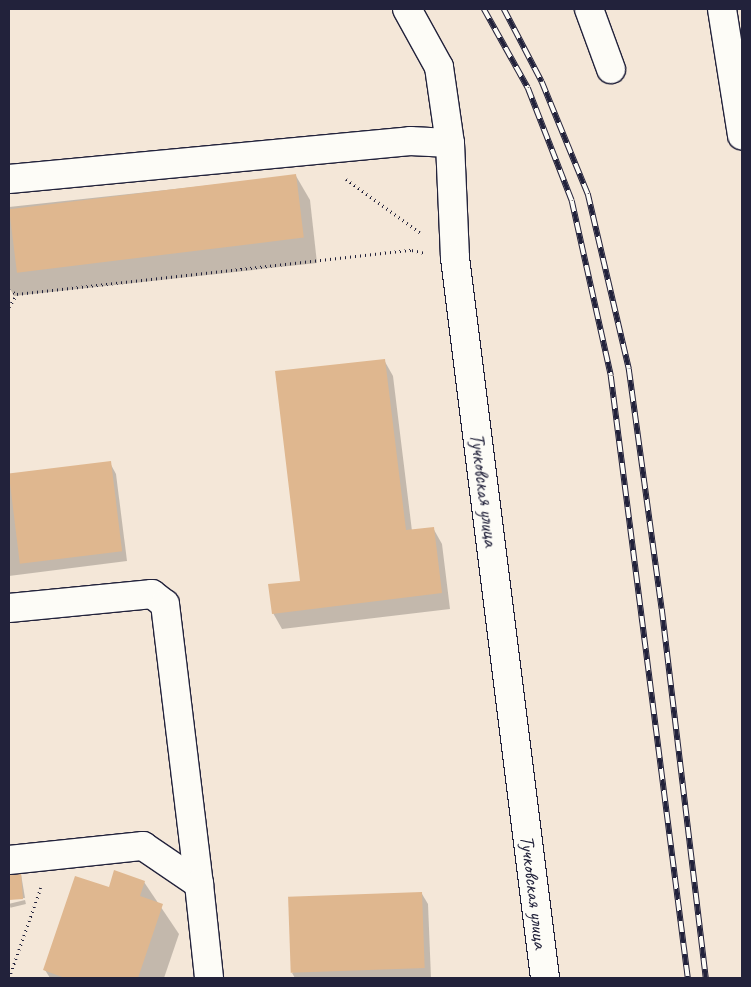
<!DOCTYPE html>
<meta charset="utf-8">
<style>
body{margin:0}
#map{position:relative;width:751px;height:987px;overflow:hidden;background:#f4e7d8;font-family:Caveat,sans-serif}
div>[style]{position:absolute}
.shadow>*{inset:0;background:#0003;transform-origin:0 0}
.building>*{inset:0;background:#dfb78f;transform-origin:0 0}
.path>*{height:3px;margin-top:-1.5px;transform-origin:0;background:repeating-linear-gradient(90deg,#22223b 0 1px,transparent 0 5px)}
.roads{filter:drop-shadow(1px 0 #22223b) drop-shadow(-1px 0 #22223b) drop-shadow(0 1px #22223b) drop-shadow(0 -1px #22223b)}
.minor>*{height:28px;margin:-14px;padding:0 14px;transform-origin:14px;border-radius:14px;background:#fdfcf7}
.rail>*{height:5.5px;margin-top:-2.75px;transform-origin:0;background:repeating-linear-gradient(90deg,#fdfcf7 0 11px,#22223b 0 22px);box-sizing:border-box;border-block:1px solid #22223b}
span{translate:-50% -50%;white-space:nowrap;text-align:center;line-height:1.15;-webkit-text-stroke:4px #fdfcf7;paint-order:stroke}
.street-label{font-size:20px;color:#22223b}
.frame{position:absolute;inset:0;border:10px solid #22223b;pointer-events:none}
</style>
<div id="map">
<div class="shadow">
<i style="clip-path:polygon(296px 176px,310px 200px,317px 263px,14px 296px,9px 287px,9px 207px)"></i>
<i style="clip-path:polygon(384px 360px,393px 376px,412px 531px,433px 528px,442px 544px,450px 609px,282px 629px,273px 613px,301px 582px)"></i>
<i style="clip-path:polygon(110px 463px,116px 474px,127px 561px,9px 576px,9px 475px)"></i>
<i style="clip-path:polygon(21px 874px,25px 898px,9px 899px,9px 875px)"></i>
<i style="clip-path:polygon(144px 882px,179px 934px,164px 978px,50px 978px,45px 970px,110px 889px)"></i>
<i style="clip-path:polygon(422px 894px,428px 904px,431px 978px,295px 978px,292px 973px)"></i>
<i style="left:25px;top:900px;width:4px;height:16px;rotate:76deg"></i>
</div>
<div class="building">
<i style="left:296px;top:174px;width:64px;height:289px;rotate:83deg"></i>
<i style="clip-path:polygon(385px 359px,406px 530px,434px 527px,442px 593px,272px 614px,268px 584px,300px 581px,275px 371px)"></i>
<i style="left:111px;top:461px;width:91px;height:103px;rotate:83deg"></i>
<i style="clip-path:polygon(114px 870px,145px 881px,140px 896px,163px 904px,138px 978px,65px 978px,43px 970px,75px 876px,109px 887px)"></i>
<i style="clip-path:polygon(21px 873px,23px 899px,9px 900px,9px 874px)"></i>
<i style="left:422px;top:892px;width:76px;height:134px;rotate:88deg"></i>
</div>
<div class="path">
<i style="left:346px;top:179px;width:94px;rotate:35.9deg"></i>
<i style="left:9px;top:290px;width:9px;rotate:27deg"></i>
<i style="left:9px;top:307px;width:15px;rotate:-58deg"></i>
<i style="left:17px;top:294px;width:397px;rotate:-6.4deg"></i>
<i style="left:412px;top:250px;width:13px;rotate:13deg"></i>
<i style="left:9px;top:978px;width:96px;rotate:-70.6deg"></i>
</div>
<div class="roads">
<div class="minor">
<i style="left:407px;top:9px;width:66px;rotate:61.1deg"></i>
<i style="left:439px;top:67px;width:77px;rotate:81.8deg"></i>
<i style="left:450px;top:143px;width:115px;rotate:87.5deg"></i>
<i style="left:455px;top:258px;width:726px;rotate:82.87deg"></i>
<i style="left:589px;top:9px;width:64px;rotate:69.9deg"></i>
<i style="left:722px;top:9px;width:128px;rotate:81deg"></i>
<i style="left:9px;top:179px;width:403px;rotate:-5.4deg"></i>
<i style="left:410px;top:141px;width:40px;rotate:2.9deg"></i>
<i style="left:9px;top:608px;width:144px;rotate:-5.6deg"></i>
<i style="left:152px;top:594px;width:16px;rotate:38deg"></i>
<i style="left:165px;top:604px;width:282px;rotate:83.1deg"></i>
<i style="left:9px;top:860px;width:135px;rotate:-6deg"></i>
<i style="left:143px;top:846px;width:68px;rotate:34.2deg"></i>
<i style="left:199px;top:884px;width:95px;rotate:83.9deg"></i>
</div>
</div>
<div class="rail">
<i style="left:484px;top:9px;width:90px;rotate:60.9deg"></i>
<i style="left:528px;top:88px;width:121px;rotate:68.7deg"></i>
<i style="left:572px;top:201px;width:179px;rotate:77.4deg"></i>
<i style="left:611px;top:376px;width:607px;rotate:82.71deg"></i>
<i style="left:504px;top:9px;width:82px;rotate:62.5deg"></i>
<i style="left:542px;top:82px;width:121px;rotate:67.7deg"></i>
<i style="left:588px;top:194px;width:180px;rotate:76.8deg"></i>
<i style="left:629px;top:369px;width:242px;rotate:82.2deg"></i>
<i style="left:662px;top:609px;width:372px;rotate:83.2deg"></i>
</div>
<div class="street-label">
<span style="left:484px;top:490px;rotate:83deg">Тучковская улица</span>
<span style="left:534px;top:892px;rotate:83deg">Тучковская улица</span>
</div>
<div class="frame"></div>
</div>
